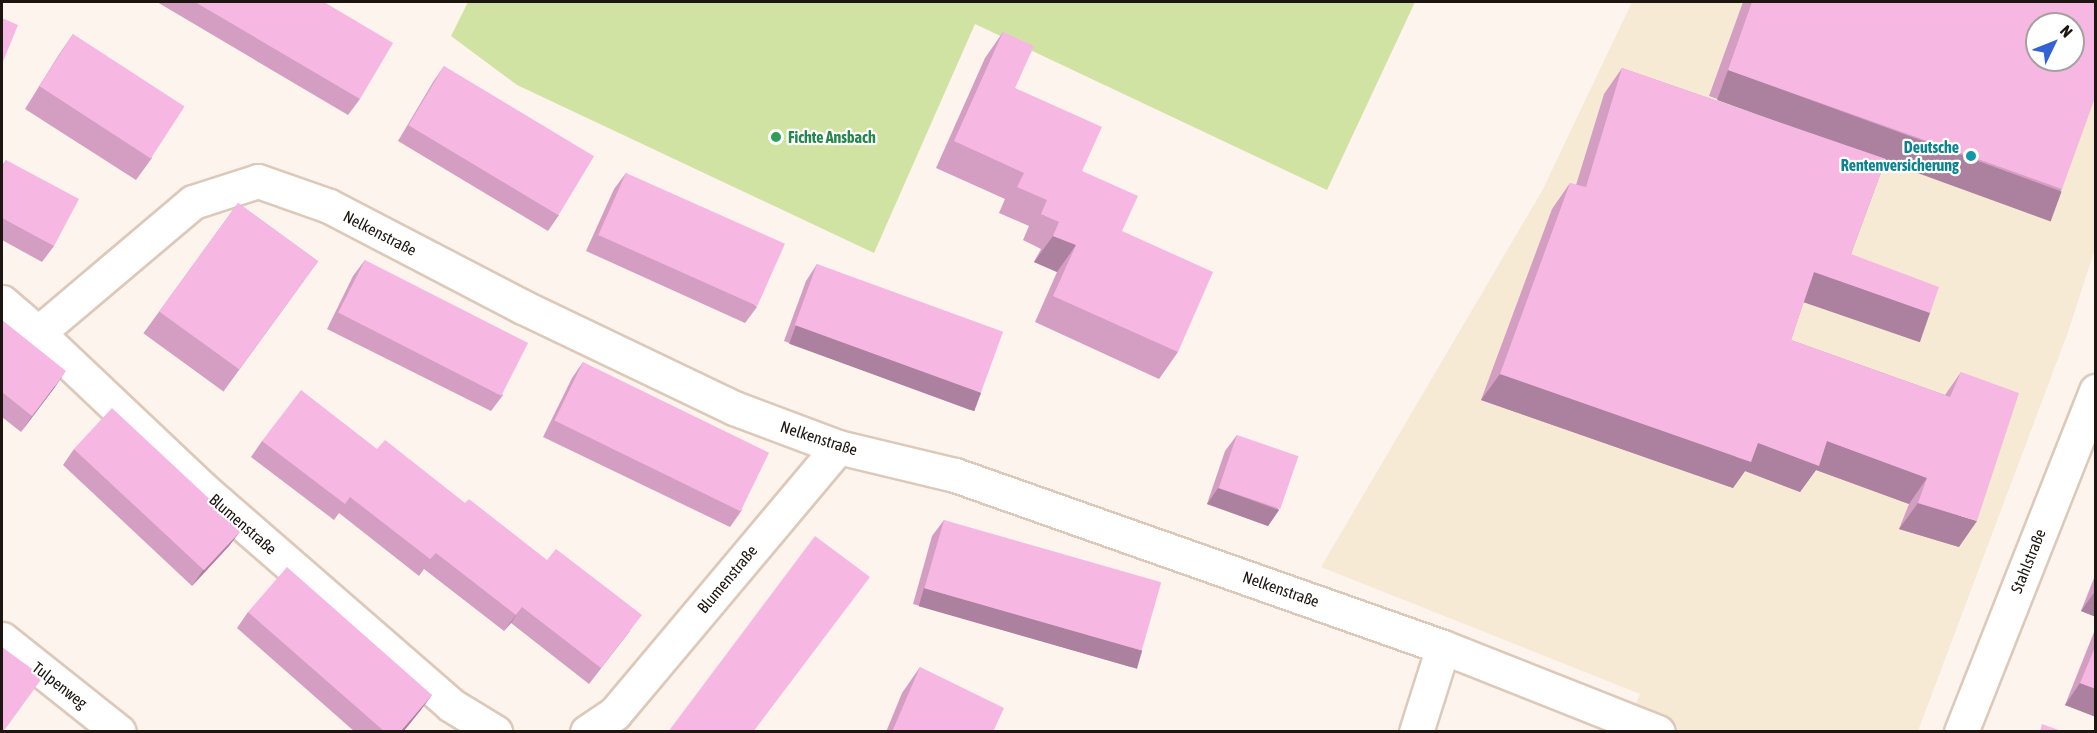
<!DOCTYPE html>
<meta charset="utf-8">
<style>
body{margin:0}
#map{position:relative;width:2097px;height:733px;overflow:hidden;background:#fcf4ed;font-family:"Asap Condensed",sans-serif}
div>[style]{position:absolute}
.commercial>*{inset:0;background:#f6ead5}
.green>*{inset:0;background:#d1e3a2}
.roads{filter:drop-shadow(2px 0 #ddc9b9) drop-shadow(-2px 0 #ddc9b9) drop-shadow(0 2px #ddc9b9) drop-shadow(0 -2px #ddc9b9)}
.minor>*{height:33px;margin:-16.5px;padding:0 16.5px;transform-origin:16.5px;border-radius:16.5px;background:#fff}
.wall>*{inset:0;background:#d49ec3;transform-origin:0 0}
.shaded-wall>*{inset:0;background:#ac819f;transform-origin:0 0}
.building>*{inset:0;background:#f6b8e3;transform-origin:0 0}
.dots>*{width:16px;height:16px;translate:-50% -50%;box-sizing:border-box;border:3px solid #fff;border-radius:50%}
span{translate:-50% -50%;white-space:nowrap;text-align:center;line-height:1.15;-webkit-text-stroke:4.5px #fff;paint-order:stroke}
.leisure-label{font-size:16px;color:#27864d;font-weight:700}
.left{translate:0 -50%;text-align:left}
.culture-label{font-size:16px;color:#0d838f;font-weight:700}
.right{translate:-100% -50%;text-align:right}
.street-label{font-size:16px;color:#1c1510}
.frame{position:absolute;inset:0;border:3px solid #1c1510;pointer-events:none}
.north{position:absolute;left:2025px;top:12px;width:60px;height:60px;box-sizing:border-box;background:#fff;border:2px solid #a4a19f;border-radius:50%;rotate:47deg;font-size:16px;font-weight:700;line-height:24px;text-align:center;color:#1c1510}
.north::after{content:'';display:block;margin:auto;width:21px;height:27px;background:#3562d2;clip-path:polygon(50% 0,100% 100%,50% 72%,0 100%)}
</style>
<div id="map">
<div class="commercial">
<i style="clip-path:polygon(evenodd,1632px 2px,2095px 2px,2095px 249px,2068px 332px,1918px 731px,1625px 731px,1640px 694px,1321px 567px,1542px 191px,1632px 2px,2037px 24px,2073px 24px,2073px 60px,2037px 60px,2037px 24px)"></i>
</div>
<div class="green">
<i style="clip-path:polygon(468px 2px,1415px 2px,1327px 190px,975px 24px,874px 253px,517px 85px,451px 36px)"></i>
</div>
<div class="roads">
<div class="minor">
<i style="left:2px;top:302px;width:48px;rotate:40.7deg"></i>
<i style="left:38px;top:333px;width:228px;rotate:43.4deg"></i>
<i style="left:204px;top:490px;width:327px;rotate:41deg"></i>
<i style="left:451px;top:705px;width:52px;rotate:31.5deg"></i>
<i style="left:38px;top:333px;width:203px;rotate:-40.2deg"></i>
<i style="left:193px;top:202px;width:68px;rotate:-17.9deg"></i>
<i style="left:258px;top:181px;width:75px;rotate:19.4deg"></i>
<i style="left:329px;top:206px;width:219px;rotate:27.5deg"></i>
<i style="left:523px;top:307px;width:234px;rotate:25.6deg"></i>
<i style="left:734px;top:408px;width:111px;rotate:20.6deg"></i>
<i style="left:838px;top:447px;width:120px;rotate:13.5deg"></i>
<i style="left:955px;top:475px;width:517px;rotate:19.42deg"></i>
<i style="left:1443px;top:647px;width:231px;rotate:21.6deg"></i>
<i style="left:2px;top:639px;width:149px;rotate:38.5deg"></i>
<i style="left:587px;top:732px;width:34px;rotate:-34deg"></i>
<i style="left:615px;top:713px;width:347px;rotate:-50deg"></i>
<i style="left:1416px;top:732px;width:89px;rotate:-72.4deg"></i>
<i style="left:1961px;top:732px;width:367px;rotate:-68.4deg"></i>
</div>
</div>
<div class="wall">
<i style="clip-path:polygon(157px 2px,324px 2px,360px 99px,348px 115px)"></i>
<i style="clip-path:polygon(1743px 2px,2096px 2px,2062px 189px,2043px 216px,1886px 159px,1851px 254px,1930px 313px,1912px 339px,1804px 301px,1791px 340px,1945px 395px,1961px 372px,1959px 547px,1899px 529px,1909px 504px,1816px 470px,1800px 492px,1745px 471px,1733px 488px,1481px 400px,1552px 209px,1570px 183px,1576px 185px,1604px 94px,1622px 68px,1873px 155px,1709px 96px)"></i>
<i style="clip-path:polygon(1003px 32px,1015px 88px,1082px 171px,1122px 231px,1178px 352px,1159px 379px,1035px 322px,1057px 272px,1034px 262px,1041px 249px,1023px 240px,1029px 226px,999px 213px,1005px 199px,936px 168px,985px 58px)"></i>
<i style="clip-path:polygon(73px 34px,152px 158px,136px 180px,25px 109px,58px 56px)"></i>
<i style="clip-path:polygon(444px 66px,559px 215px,548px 231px,398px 141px,433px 82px)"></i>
<i style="clip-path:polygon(6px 160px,54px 246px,42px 262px,2px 240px,2px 166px)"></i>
<i style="clip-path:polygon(626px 173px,757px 307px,745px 323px,586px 251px,614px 189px)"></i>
<i style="left:238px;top:203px;width:99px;height:161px;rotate:36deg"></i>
<i style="clip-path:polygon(365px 260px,503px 395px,491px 411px,327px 329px,353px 276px)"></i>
<i style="clip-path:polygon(817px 264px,981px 394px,970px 410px,784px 341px,806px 281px)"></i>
<i style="clip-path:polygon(2px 320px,55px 387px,21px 432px,2px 417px)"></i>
<i style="clip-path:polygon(583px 362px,742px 510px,730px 527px,543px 437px,572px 378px)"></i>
<i style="clip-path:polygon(1237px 435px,1279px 510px,1268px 526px,1207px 504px,1225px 451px)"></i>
<i style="clip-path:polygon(262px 441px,377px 449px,630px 631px,589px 684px,511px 623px,504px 631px,424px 569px,419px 576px,339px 513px,334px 520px,251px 457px)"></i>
<i style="clip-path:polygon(74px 449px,241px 530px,229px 546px,192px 586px,63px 465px)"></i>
<i style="clip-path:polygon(944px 520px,1142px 651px,1131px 667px,913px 604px,932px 536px)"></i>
<i style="clip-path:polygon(2096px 573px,2096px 617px,2081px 611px)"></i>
<i style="clip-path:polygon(248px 612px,432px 695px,420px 711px,403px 732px,355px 732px,237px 628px)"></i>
<i style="clip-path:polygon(2096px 627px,2096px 717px,2065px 705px)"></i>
<i style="clip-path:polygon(920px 667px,993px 732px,886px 732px,902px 693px)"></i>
</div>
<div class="shaded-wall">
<i style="left:1728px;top:70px;width:355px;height:32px;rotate:20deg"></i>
<i style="clip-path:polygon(1053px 236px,1076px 245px,1057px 272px,1034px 262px)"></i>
<i style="left:1814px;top:272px;width:123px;height:32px;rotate:19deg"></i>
<i style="left:796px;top:325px;width:197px;height:20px;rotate:20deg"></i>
<i style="clip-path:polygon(66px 371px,55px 387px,21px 432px,32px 416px)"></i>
<i style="clip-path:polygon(1500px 374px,1758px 443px,1827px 441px,1927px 478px,1909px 504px,1816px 470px,1800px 492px,1745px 471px,1733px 488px,1481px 400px)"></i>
<i style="clip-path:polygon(1218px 488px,1279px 510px,1268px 526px,1207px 504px)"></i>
<i style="clip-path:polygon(1918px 503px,1977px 521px,1959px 547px,1899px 529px)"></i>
<i style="clip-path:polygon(241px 530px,229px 546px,192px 586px,203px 570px)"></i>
<i style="left:924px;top:588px;width:227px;height:19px;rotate:16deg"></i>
<i style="clip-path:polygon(2096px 590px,2096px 617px,2081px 611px)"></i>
<i style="clip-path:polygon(522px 607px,511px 623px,504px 631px)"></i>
<i style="clip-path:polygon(2080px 683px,2096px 689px,2096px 717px,2065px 705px)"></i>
<i style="clip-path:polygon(432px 695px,420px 711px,403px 732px,400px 732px)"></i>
</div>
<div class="building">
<i style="clip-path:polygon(195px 2px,324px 2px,393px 43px,360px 99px)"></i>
<i style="clip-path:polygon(evenodd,1752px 2px,2096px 2px,2096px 95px,2062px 189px,1728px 70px,1752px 2px,2037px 24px,2073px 24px,2073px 60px,2037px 60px,2037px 24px)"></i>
<i style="clip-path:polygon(2px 18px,18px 25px,2px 64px)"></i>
<i style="clip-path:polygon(1003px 32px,1034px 46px,1015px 88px,1102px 127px,1082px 171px,1138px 196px,1122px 231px,1213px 272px,1178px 352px,1053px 296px,1076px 245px,1053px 236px,1059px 222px,1041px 214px,1047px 200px,1017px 187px,1024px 173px,954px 141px)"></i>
<i style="left:73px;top:34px;width:133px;height:62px;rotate:33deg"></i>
<i style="left:444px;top:66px;width:175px;height:69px;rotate:31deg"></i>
<i style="clip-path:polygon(1622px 68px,1886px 159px,1851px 254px,1939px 287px,1930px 313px,1814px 272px,1791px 340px,1950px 397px,1961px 372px,2019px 393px,1977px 521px,1918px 503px,1927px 478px,1827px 441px,1819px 466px,1758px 443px,1751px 462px,1500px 374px,1570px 183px,1586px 187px)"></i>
<i style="clip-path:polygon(6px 160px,79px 199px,54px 246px,2px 218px,2px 168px)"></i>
<i style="left:626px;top:173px;width:174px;height:68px;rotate:24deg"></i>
<i style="left:238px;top:203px;width:99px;height:134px;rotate:36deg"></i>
<i style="left:365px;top:260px;width:183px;height:59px;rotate:27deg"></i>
<i style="left:817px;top:264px;width:198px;height:65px;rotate:20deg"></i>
<i style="clip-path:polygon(2px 320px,66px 371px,32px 416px,2px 392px)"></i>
<i style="left:583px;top:362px;width:207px;height:65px;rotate:26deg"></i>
<i style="clip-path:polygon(301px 390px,377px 449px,385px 440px,465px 503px,469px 499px,547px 560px,556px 549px,642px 615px,601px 668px,522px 607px,516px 615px,436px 553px,430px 559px,350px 497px,345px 504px,262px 441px)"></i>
<i style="left:112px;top:408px;width:178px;height:56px;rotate:43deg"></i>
<i style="left:1237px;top:435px;width:65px;height:56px;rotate:19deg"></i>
<i style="left:944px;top:520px;width:226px;height:71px;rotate:16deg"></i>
<i style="clip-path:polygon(815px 536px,870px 577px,753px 732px,668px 732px)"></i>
<i style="clip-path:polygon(287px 567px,432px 695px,400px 732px,385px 732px,248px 612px)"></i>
<i style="clip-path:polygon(2096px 645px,2096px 689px,2080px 683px)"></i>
<i style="clip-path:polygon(2px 647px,43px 677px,3px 732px,2px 731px)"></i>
<i style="clip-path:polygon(920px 667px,1004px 708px,993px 732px,892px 732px)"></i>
<i style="clip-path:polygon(2042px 724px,2064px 732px,2040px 732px)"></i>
</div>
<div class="dots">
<i style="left:776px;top:137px;background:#2e9e5b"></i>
<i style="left:1971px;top:156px;background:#0f9aa8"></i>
</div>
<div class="leisure-label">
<span class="left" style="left:788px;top:137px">Fichte Ansbach</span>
</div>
<div class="culture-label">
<span class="right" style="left:1959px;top:156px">Deutsche<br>Rentenversicherung</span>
</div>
<div class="street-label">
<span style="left:380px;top:233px;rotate:27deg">Nelkenstraße</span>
<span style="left:819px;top:438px;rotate:18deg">Nelkenstraße</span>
<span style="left:243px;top:524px;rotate:41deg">Blumenstraße</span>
<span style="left:2028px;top:561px;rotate:-68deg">Stahlstraße</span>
<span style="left:727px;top:579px;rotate:-50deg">Blumenstraße</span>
<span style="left:1281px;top:589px;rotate:19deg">Nelkenstraße</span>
<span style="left:60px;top:685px;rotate:38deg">Tulpenweg</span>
</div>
<div class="frame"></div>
<div class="north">N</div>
</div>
